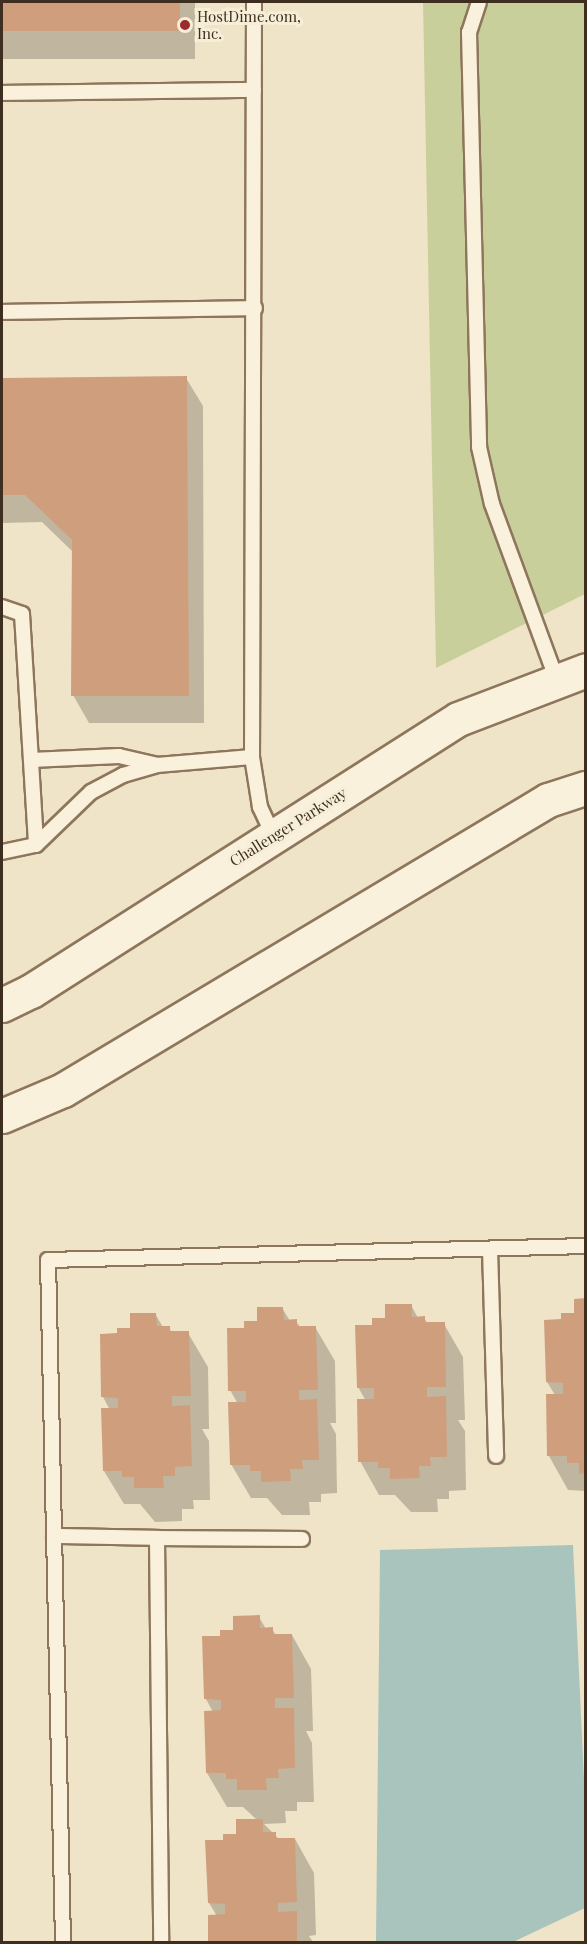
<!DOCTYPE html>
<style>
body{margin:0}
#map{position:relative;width:587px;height:1944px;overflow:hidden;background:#f0e4c8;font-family:"Playfair Display",serif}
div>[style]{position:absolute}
.green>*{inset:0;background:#c9cf9b}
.water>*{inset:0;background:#a9c4bc}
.shadow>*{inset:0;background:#0003;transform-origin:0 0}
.building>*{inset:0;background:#cf9f7d;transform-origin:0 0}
.roads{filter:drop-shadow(2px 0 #8d765c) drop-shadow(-2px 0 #8d765c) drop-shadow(0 2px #8d765c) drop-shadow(0 -2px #8d765c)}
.lane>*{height:14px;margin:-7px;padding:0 7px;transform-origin:7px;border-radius:7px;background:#faf1dc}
.secondary>*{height:33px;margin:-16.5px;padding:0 16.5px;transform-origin:16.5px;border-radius:16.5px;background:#faf1dc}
.dots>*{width:16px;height:16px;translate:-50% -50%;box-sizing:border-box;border:3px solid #f7eed8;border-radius:50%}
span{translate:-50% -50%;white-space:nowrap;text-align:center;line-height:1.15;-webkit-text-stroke:6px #f7eed8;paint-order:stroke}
.poi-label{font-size:15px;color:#3d2e20}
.left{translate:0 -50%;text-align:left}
.street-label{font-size:15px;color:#3d2e20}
.frame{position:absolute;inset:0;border:3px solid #3d2e20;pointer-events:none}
</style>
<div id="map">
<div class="green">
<i style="clip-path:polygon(423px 2px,586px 2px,585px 594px,436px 668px)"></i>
</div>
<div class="water">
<i style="clip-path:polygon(573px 1545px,585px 1801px,585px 1908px,513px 1942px,376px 1942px,380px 1550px)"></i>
</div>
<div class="shadow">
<i style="left:2px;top:2px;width:193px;height:57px"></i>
<i style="clip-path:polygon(186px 378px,203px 406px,204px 723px,89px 723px,73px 695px,73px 552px,42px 522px,2px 523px,2px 380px)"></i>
<i style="clip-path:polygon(586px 1300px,586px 1491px,568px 1490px,549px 1456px,555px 1395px,547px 1382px,563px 1321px,576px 1314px)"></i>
<i style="clip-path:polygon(411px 1305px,418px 1318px,424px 1318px,428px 1324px,444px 1324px,463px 1357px,465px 1420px,458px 1420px,465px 1431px,466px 1490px,449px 1491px,449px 1499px,437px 1499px,438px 1512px,411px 1512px,395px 1495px,379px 1495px,360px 1461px,366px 1401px,358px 1387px,374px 1326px)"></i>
<i style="clip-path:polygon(282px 1308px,290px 1321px,296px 1321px,300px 1327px,315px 1327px,335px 1361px,336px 1423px,330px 1423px,336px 1434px,337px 1493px,321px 1494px,321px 1502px,309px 1502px,310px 1515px,282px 1515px,267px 1498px,251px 1498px,231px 1464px,238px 1404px,230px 1390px,245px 1329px)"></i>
<i style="clip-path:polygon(155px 1314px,163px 1327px,169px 1327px,172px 1333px,188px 1333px,208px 1367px,209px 1429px,202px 1429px,209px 1441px,210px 1500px,193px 1500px,194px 1509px,182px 1509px,182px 1521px,155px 1522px,140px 1504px,124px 1504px,104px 1471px,110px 1410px,103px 1397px,118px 1335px)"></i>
<i style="clip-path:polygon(259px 1617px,266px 1629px,272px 1629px,276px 1635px,292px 1635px,311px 1669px,313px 1731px,306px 1731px,312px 1743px,314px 1802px,297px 1802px,297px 1811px,285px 1811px,286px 1823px,264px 1824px,279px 1839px,295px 1839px,314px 1873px,316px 1935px,309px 1936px,313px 1942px,210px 1942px,209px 1916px,217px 1916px,209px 1903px,238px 1836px,257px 1820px,243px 1807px,227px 1807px,207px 1773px,213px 1712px,206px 1699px,222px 1638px)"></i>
</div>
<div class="building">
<i style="left:2px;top:2px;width:178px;height:29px"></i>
<i style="clip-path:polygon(187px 376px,189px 696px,71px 696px,72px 540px,25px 495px,2px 495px,2px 378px)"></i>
<i style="clip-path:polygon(586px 1298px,586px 1473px,579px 1474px,579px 1463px,567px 1463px,567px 1456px,547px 1456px,546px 1394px,563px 1394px,563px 1383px,546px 1382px,544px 1320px,561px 1319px,561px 1313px,574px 1313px,574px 1299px)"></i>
<i style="clip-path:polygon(385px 1304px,412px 1304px,412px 1317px,425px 1316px,425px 1322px,445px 1322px,446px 1387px,427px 1387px,427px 1397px,446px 1396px,447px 1457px,430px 1457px,431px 1466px,419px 1466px,420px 1478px,390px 1479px,390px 1468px,378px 1468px,378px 1462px,358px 1462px,357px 1399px,374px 1399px,374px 1388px,357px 1388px,355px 1325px,372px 1325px,372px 1318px,385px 1318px)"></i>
<i style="clip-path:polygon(257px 1307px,283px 1307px,284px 1320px,297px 1319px,297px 1326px,316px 1326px,318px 1390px,299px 1390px,299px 1400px,317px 1399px,319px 1460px,302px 1460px,303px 1469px,290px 1469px,291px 1481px,261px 1482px,261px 1471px,250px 1471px,250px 1465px,230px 1465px,228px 1402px,246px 1402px,246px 1391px,228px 1391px,227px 1328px,244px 1328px,244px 1321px,257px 1321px)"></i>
<i style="clip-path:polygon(130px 1313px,156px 1313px,157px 1326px,170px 1326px,170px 1331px,189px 1331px,191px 1396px,172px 1396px,172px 1406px,190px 1405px,192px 1466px,175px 1467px,175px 1476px,163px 1476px,164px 1488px,134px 1488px,134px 1477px,122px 1477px,122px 1471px,103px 1471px,101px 1408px,118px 1408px,118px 1398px,101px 1397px,100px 1334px,117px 1333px,117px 1328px,130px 1328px)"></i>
<i style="clip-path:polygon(260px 1615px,260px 1628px,273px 1627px,273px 1634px,292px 1634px,294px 1698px,275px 1698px,275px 1708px,294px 1708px,295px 1768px,278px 1769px,279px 1778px,266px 1778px,267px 1790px,237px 1790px,237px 1779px,226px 1779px,226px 1773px,206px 1773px,204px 1711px,221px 1710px,221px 1700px,204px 1699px,202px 1636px,220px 1636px,220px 1630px,233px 1630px,233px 1616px)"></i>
<i style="clip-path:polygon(236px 1819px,263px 1819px,263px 1832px,276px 1832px,276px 1838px,295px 1838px,297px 1902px,278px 1903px,278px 1912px,297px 1911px,297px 1942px,208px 1942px,208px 1915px,225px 1914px,225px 1904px,208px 1903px,205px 1840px,223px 1840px,223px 1834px,236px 1834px)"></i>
</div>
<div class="roads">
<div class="lane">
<i style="left:254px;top:2px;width:755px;rotate:90.15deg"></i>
<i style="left:252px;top:757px;width:51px;rotate:80.9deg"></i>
<i style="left:260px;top:807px;width:31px;rotate:65deg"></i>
<i style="left:479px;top:2px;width:32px;rotate:108deg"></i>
<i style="left:469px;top:32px;width:415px;rotate:88.6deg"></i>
<i style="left:479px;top:447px;width:58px;rotate:77.2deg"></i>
<i style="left:492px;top:504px;width:189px;rotate:69.8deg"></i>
<i style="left:2px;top:93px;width:252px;rotate:-0.7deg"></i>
<i style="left:2px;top:312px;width:253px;rotate:-0.9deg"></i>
<i style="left:2px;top:607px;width:21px;rotate:19deg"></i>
<i style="left:22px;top:614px;width:231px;rotate:86.5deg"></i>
<i style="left:31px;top:760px;width:88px;rotate:-2.6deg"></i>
<i style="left:119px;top:756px;width:39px;rotate:13deg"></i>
<i style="left:2px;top:852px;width:35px;rotate:-12deg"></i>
<i style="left:36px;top:845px;width:76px;rotate:-43.9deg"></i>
<i style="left:91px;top:792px;width:36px;rotate:-28deg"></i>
<i style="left:123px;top:775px;width:35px;rotate:-16deg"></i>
<i style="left:157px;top:765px;width:95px;rotate:-4.8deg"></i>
<i style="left:490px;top:1249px;width:207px;rotate:88.3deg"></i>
<i style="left:54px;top:1536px;width:103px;rotate:1.1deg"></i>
<i style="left:157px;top:1538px;width:404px;rotate:89.4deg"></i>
<i style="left:157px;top:1538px;width:145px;rotate:0.4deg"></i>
<i style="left:63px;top:1942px;width:682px;rotate:-91.26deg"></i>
<i style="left:48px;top:1260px;width:538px;rotate:-1.49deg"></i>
</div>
<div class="secondary">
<i style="left:2px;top:1005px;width:32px;rotate:-26deg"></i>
<i style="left:31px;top:991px;width:506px;rotate:-32.5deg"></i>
<i style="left:458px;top:719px;width:137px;rotate:-20.9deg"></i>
<i style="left:2px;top:1116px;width:66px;rotate:-23.1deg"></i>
<i style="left:63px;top:1090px;width:565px;rotate:-30.88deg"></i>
<i style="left:548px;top:800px;width:40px;rotate:-18deg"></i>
</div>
</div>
<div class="dots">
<i style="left:185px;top:25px;background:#9e2a2b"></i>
</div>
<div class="poi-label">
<span class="left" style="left:197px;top:25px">HostDime.com,<br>Inc.</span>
</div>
<div class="street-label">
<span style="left:288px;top:827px;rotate:-32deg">Challenger Parkway</span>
</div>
<div class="frame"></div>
</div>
